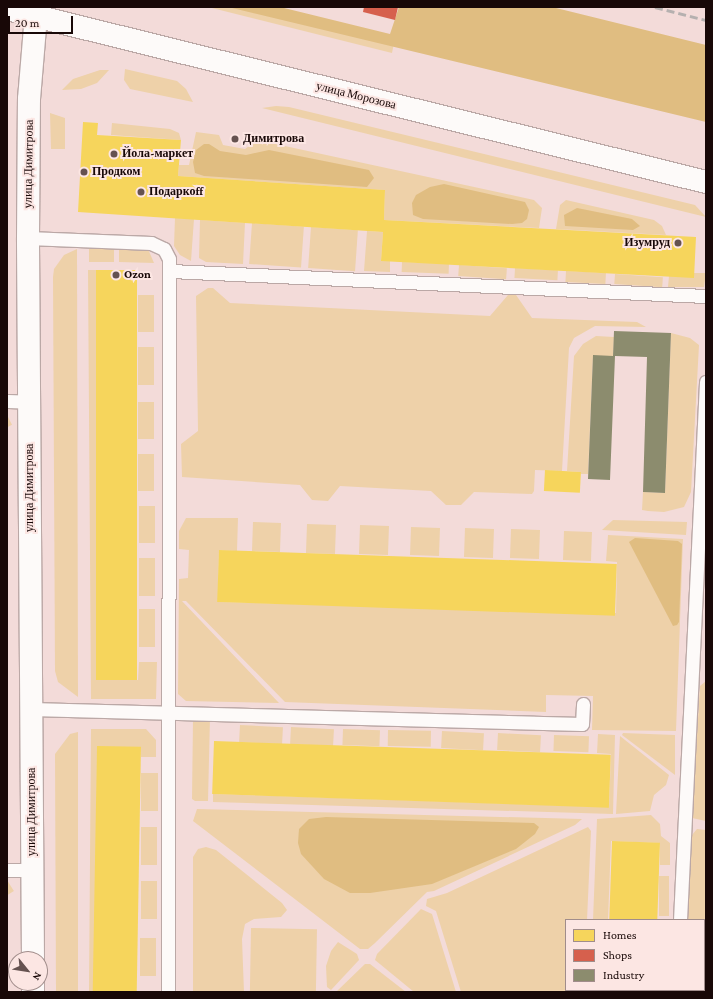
<!DOCTYPE html>
<meta charset="utf-8">
<style>
body{margin:0}
#map{position:relative;width:713px;height:999px;overflow:hidden;background:#f3dbd9;font-family:"Crimson Pro",serif}
div>[style]{position:absolute}
.green>*{inset:0;background:#eed1a9;transform-origin:0 0}
.forest>*{inset:0;background:#e0bd81}
.homes>*{inset:0;background:#f6d55c;transform-origin:0 0}
.shops>*{inset:0;background:#d6604d}
.industry>*{inset:0;background:#8c8c6e}
.roads{filter:drop-shadow(1px 0 #bba8a6) drop-shadow(-1px 0 #bba8a6) drop-shadow(0 1px #bba8a6) drop-shadow(0 -1px #bba8a6)}
.lane>*{height:13px;margin:-6.5px;padding:0 6.5px;transform-origin:6.5px;border-radius:6.5px;background:#fdfaf9}
.secondary>*{height:22px;margin:-11px;padding:0 11px;transform-origin:11px;border-radius:11px;background:#fdfaf9}
.primary>*{height:22px;margin:-11px;padding:0 11px;transform-origin:11px;border-radius:11px;background:#fdfaf9}
.rail>*{height:3px;margin-top:-1.5px;transform-origin:0;background:repeating-linear-gradient(90deg,#b5b0af 0 8px,transparent 0 12px)}
.dots>*{width:11px;height:11px;translate:-50% -50%;box-sizing:border-box;border:2px solid #fce6e3;border-radius:50%}
span{translate:-50% -50%;white-space:nowrap;text-align:center;line-height:1.15;-webkit-text-stroke:4px #fce6e3;paint-order:stroke}
.street-label{font-size:12px;color:#180807}
.poi-label{font-size:12px;color:#180807;font-weight:700}
.left{translate:0 -50%;text-align:left}
.right{translate:-100% -50%;text-align:right}
.frame{position:absolute;inset:0;border:8px solid #180807;pointer-events:none}
.legend{position:absolute;left:565px;top:919px;width:140px;height:72px;box-sizing:border-box;background:#fce6e3;border:1px solid #a18d8b;margin:0;padding:5px 7px;list-style:none;font-size:12px;color:#180807}
.legend li{display:flex;align-items:center;gap:8px;height:20px}
.legend b{width:20px;border:1px solid #a18d8b}
.north{position:absolute;left:8px;top:951px;width:40px;height:40px;box-sizing:border-box;background:#fce6e3;border:1px solid #a18d8b;border-radius:50%;rotate:120deg;font-size:11px;font-weight:700;line-height:16px;text-align:center;color:#180807}
.north::after{content:'';display:block;margin:auto;width:14px;height:18px;background:#655250;clip-path:polygon(50% 0,100% 100%,50% 72%,0 100%)}
.scale{position:absolute;left:8px;top:16px;width:65px;height:18px;box-sizing:border-box;border:2px solid #180807;border-top:0;padding-left:5px;font-size:12px;line-height:14px;white-space:nowrap;color:#180807;-webkit-text-stroke:3px #fce6e3;paint-order:stroke}
</style>
<div id="map">
<div class="green">
<i style="clip-path:polygon(208px 7px,270px 7px,395px 38px,392px 53px)"></i>
<i style="clip-path:polygon(125px 69px,177px 81px,186px 89px,193px 102px,130px 89px,124px 80px)"></i>
<i style="clip-path:polygon(100px 70px,109px 70px,97px 83px,81px 89px,62px 90px,73px 79px)"></i>
<i style="clip-path:polygon(276px 106px,289px 107px,695px 205px,706px 217px,262px 108px)"></i>
<i style="clip-path:polygon(50px 113px,65px 118px,65px 149px,51px 149px)"></i>
<i style="clip-path:polygon(112px 123px,170px 129px,179px 133px,181px 140px,111px 135px)"></i>
<i style="clip-path:polygon(196px 132px,219px 135px,223px 145px,245px 149px,257px 140px,534px 200px,542px 208px,539px 228px,384px 220px,385px 190px,178px 176px,179px 165px,189px 165px)"></i>
<i style="clip-path:polygon(566px 200px,654px 220px,662px 226px,666px 235px,556px 229px,560px 205px)"></i>
<i style="clip-path:polygon(175px 218px,194px 219px,191px 261px,180px 255px,174px 246px)"></i>
<i style="clip-path:polygon(200px 220px,245px 223px,243px 264px,206px 262px,199px 258px)"></i>
<i style="left:252px;top:223px;width:52px;height:41px;rotate:4deg"></i>
<i style="left:311px;top:227px;width:47px;height:41px;rotate:4deg"></i>
<i style="clip-path:polygon(367px 231px,383px 232px,381px 261px,390px 261px,390px 272px,364px 271px)"></i>
<i style="clip-path:polygon(77px 249px,78px 697px,58px 682px,55px 671px,53px 277px,54px 269px,64px 255px)"></i>
<i style="left:89px;top:249px;width:25px;height:13px"></i>
<i style="clip-path:polygon(119px 249px,148px 249px,154px 263px,119px 262px)"></i>
<i style="left:402px;top:262px;width:47px;height:10px;rotate:2deg"></i>
<i style="left:459px;top:265px;width:48px;height:11px;rotate:4deg"></i>
<i style="left:515px;top:268px;width:43px;height:10px;rotate:3deg"></i>
<i style="clip-path:polygon(88px 270px,96px 270px,97px 680px,138px 680px,139px 662px,157px 662px,156px 699px,91px 699px)"></i>
<i style="left:566px;top:271px;width:40px;height:11px;rotate:3deg"></i>
<i style="clip-path:polygon(694px 273px,706px 273px,704px 287px,668px 287px,669px 276px)"></i>
<i style="left:615px;top:274px;width:48px;height:10px;rotate:4deg"></i>
<i style="clip-path:polygon(208px 288px,213px 288px,230px 303px,490px 316px,508px 295px,516px 295px,532px 318px,637px 322px,646px 327px,595px 326px,574px 338px,569px 348px,562px 471px,535px 470px,534px 491px,532px 494px,474px 492px,461px 505px,446px 505px,431px 491px,340px 486px,328px 501px,312px 500px,300px 485px,182px 477px,181px 444px,198px 431px,196px 296px)"></i>
<i style="left:138px;top:295px;width:16px;height:37px"></i>
<i style="clip-path:polygon(671px 333px,690px 338px,699px 345px,691px 492px,684px 507px,664px 512px,648px 511px,642px 510px,643px 492px,665px 493px)"></i>
<i style="clip-path:polygon(596px 336px,614px 337px,613px 356px,593px 356px,588px 474px,581px 474px,581px 472px,567px 471px,574px 356px,583px 344px)"></i>
<i style="left:138px;top:347px;width:16px;height:38px"></i>
<i style="left:138px;top:402px;width:16px;height:37px"></i>
<i style="left:7px;top:415px;width:11px;height:435px;rotate:63deg"></i>
<i style="left:138px;top:454px;width:16px;height:37px"></i>
<i style="left:139px;top:506px;width:16px;height:37px"></i>
<i style="clip-path:polygon(186px 518px,238px 518px,237px 551px,219px 550px,218px 602px,616px 613px,617px 562px,606px 561px,608px 535px,683px 539px,676px 731px,592px 730px,593px 696px,546px 695px,546px 712px,285px 702px,186px 601px,182px 601px,279px 703px,186px 701px,178px 694px,179px 579px,188px 578px,189px 550px,179px 549px,179px 531px)"></i>
<i style="clip-path:polygon(613px 520px,687px 522px,686px 535px,602px 530px)"></i>
<i style="left:253px;top:522px;width:28px;height:29px;rotate:2deg"></i>
<i style="left:307px;top:524px;width:29px;height:29px;rotate:2deg"></i>
<i style="left:360px;top:525px;width:29px;height:29px;rotate:2deg"></i>
<i style="left:411px;top:527px;width:29px;height:28px;rotate:2deg"></i>
<i style="left:465px;top:528px;width:29px;height:29px;rotate:2deg"></i>
<i style="left:511px;top:529px;width:29px;height:29px;rotate:2deg"></i>
<i style="left:564px;top:531px;width:28px;height:29px;rotate:2deg"></i>
<i style="left:139px;top:558px;width:16px;height:38px"></i>
<i style="left:139px;top:609px;width:16px;height:38px"></i>
<i style="clip-path:polygon(706px 681px,706px 821px,692px 818px,700px 686px)"></i>
<i style="clip-path:polygon(210px 717px,208px 801px,195px 801px,192px 799px,193px 720px)"></i>
<i style="left:240px;top:725px;width:43px;height:17px;rotate:3deg"></i>
<i style="left:291px;top:727px;width:43px;height:17px;rotate:3deg"></i>
<i style="clip-path:polygon(91px 729px,146px 729px,156px 740px,156px 757px,141px 757px,141px 747px,97px 747px,96px 992px,89px 992px)"></i>
<i style="left:343px;top:729px;width:37px;height:16px;rotate:2deg"></i>
<i style="left:388px;top:730px;width:43px;height:16px;rotate:1deg"></i>
<i style="left:442px;top:731px;width:42px;height:17px;rotate:3deg"></i>
<i style="clip-path:polygon(78px 732px,78px 992px,56px 992px,55px 754px,70px 734px)"></i>
<i style="left:498px;top:733px;width:43px;height:17px;rotate:3deg"></i>
<i style="clip-path:polygon(623px 733px,675px 735px,675px 775px,622px 735px)"></i>
<i style="clip-path:polygon(598px 734px,615px 735px,613px 814px,213px 802px,213px 794px,609px 807px,611px 754px,597px 753px)"></i>
<i style="left:554px;top:735px;width:35px;height:16px;rotate:2deg"></i>
<i style="clip-path:polygon(620px 736px,669px 775px,666px 785px,654px 795px,650px 811px,616px 814px)"></i>
<i style="left:141px;top:773px;width:17px;height:38px"></i>
<i style="clip-path:polygon(197px 809px,582px 819px,575px 825px,434px 891px,427px 892px,375px 943px,368px 949px,360px 949px,193px 821px)"></i>
<i style="clip-path:polygon(651px 815px,660px 824px,661px 836px,670px 843px,670px 865px,660px 865px,660px 843px,611px 841px,608px 920px,593px 920px,597px 819px)"></i>
<i style="left:157px;top:827px;width:38px;height:16px;rotate:90deg"></i>
<i style="clip-path:polygon(588px 827px,591px 831px,587px 920px,566px 920px,566px 990px,584px 992px,461px 992px,436px 911px,426px 906px,427px 899px,447px 893px)"></i>
<i style="clip-path:polygon(697px 829px,706px 830px,706px 992px,684px 992px,704px 990px,704px 920px,687px 920px,692px 835px)"></i>
<i style="clip-path:polygon(206px 847px,216px 850px,282px 903px,287px 910px,281px 917px,254px 919px,245px 924px,242px 939px,244px 992px,193px 992px,193px 857px,198px 849px)"></i>
<i style="left:659px;top:876px;width:10px;height:40px"></i>
<i style="left:7px;top:880px;width:13px;height:112px;rotate:58deg"></i>
<i style="left:141px;top:881px;width:16px;height:38px"></i>
<i style="clip-path:polygon(421px 909px,432px 914px,456px 992px,414px 992px,375px 960px,377px 954px)"></i>
<i style="left:251px;top:928px;width:66px;height:64px;rotate:1deg"></i>
<i style="left:156px;top:938px;width:38px;height:16px;rotate:90deg"></i>
<i style="clip-path:polygon(338px 942px,357px 954px,359px 960px,331px 990px,327px 987px,326px 966px,331px 951px)"></i>
<i style="clip-path:polygon(365px 964px,370px 964px,406px 992px,336px 992px)"></i>
</div>
<div class="forest">
<i style="clip-path:polygon(228px 7px,280px 7px,390px 34px,399px 7px,552px 7px,706px 45px,706px 122px)"></i>
<i style="clip-path:polygon(204px 144px,209px 144px,220px 151px,246px 155px,269px 150px,369px 170px,374px 178px,367px 187px,204px 176px,195px 173px,193px 162px,196px 150px)"></i>
<i style="clip-path:polygon(444px 184px,525px 202px,529px 210px,527px 219px,522px 223px,512px 224px,423px 219px,413px 215px,412px 203px,416px 195px,430px 187px)"></i>
<i style="clip-path:polygon(577px 208px,632px 219px,640px 226px,633px 230px,565px 226px,564px 215px)"></i>
<i style="clip-path:polygon(635px 538px,678px 541px,682px 544px,679px 622px,677px 625px,673px 626px,629px 542px)"></i>
<i style="clip-path:polygon(326px 817px,534px 823px,539px 827px,535px 834px,516px 849px,432px 884px,370px 893px,350px 893px,324px 879px,301px 854px,298px 843px,299px 829px,309px 819px)"></i>
</div>
<div class="homes">
<i style="clip-path:polygon(83px 122px,98px 123px,97px 135px,181px 140px,178px 176px,385px 190px,384px 220px,696px 237px,694px 278px,381px 261px,383px 232px,78px 212px)"></i>
<i style="left:96px;top:270px;width:41px;height:410px"></i>
<i style="left:545px;top:470px;width:36px;height:21px;rotate:3deg"></i>
<i style="left:219px;top:550px;width:398px;height:52px;rotate:2deg"></i>
<i style="left:214px;top:741px;width:397px;height:53px;rotate:2deg"></i>
<i style="left:97px;top:746px;width:44px;height:246px;rotate:1deg"></i>
<i style="left:612px;top:841px;width:48px;height:79px;rotate:2deg"></i>
<i style="clip-path:polygon(605px 990px,654px 990px,605px 992px)"></i>
</div>
<div class="shops">
<i style="clip-path:polygon(364px 7px,398px 7px,395px 20px,363px 12px)"></i>
</div>
<div class="industry">
<i style="clip-path:polygon(614px 331px,671px 333px,665px 493px,643px 492px,647px 357px,615px 356px,610px 480px,588px 479px,593px 355px,613px 356px)"></i>
</div>
<div class="roads">
<div class="lane">
<i style="left:28px;top:238px;width:123px;rotate:2.3deg"></i>
<i style="left:151px;top:243px;width:14px;rotate:25deg"></i>
<i style="left:164px;top:249px;width:11px;rotate:63deg"></i>
<i style="left:169px;top:259px;width:733px;rotate:90.08deg"></i>
<i style="left:171px;top:271px;width:536px;rotate:2.68deg"></i>
<i style="left:7px;top:401px;width:23px;rotate:2deg"></i>
<i style="left:31px;top:709px;width:551px;rotate:1.56deg"></i>
<i style="left:582px;top:724px;width:20px;rotate:-87deg"></i>
<i style="left:7px;top:870px;width:26px"></i>
<i style="left:680px;top:920px;width:539px;rotate:-87.23deg"></i>
<i style="left:677px;top:992px;width:2px;rotate:-90deg"></i>
</div>
<div class="secondary">
<i style="left:33px;top:959px;width:721px;rotate:-90.4deg"></i>
<i style="left:28px;top:238px;width:139px;rotate:-89.6deg"></i>
<i style="left:29px;top:99px;width:83px;rotate:-85.2deg"></i>
<i style="left:33px;top:983px;width:9px;rotate:90deg"></i>
</div>
<div class="primary">
<i style="left:7px;top:9px;width:720px;rotate:13.9deg"></i>
</div>
</div>
<div class="rail">
<i style="left:655px;top:7px;width:53px;rotate:14.3deg"></i>
</div>
<div class="dots">
<i style="left:235px;top:139px;background:#655250"></i>
<i style="left:114px;top:154px;background:#655250"></i>
<i style="left:84px;top:172px;background:#655250"></i>
<i style="left:141px;top:192px;background:#655250"></i>
<i style="left:678px;top:243px;background:#655250"></i>
<i style="left:116px;top:275px;background:#655250"></i>
</div>
<div class="street-label">
<span style="left:356px;top:96px;rotate:14deg">улица Морозова</span>
<span style="left:29px;top:164px;rotate:-89deg">улица Димитрова</span>
<span style="left:30px;top:488px;rotate:-90deg">улица Димитрова</span>
<span style="left:32px;top:812px;rotate:-90deg">улица Димитрова</span>
</div>
<div class="poi-label">
<span class="left" style="left:243px;top:139px">Димитрова</span>
<span class="left" style="left:122px;top:154px">Йола-маркет</span>
<span class="left" style="left:92px;top:172px">Продком</span>
<span class="left" style="left:149px;top:192px">Подаркоff</span>
<span class="right" style="left:670px;top:243px">Изумруд</span>
<span class="left" style="left:124px;top:275px">Ozon</span>
</div>
<div class="frame"></div>
<ul class="legend">
<li><b style="height:11px;background:#f6d55c"></b>Homes</li>
<li><b style="height:11px;background:#d6604d"></b>Shops</li>
<li><b style="height:11px;background:#8c8c6e"></b>Industry</li>
</ul>
<div class="north">N</div>
<div class="scale">20 m</div>
</div>
